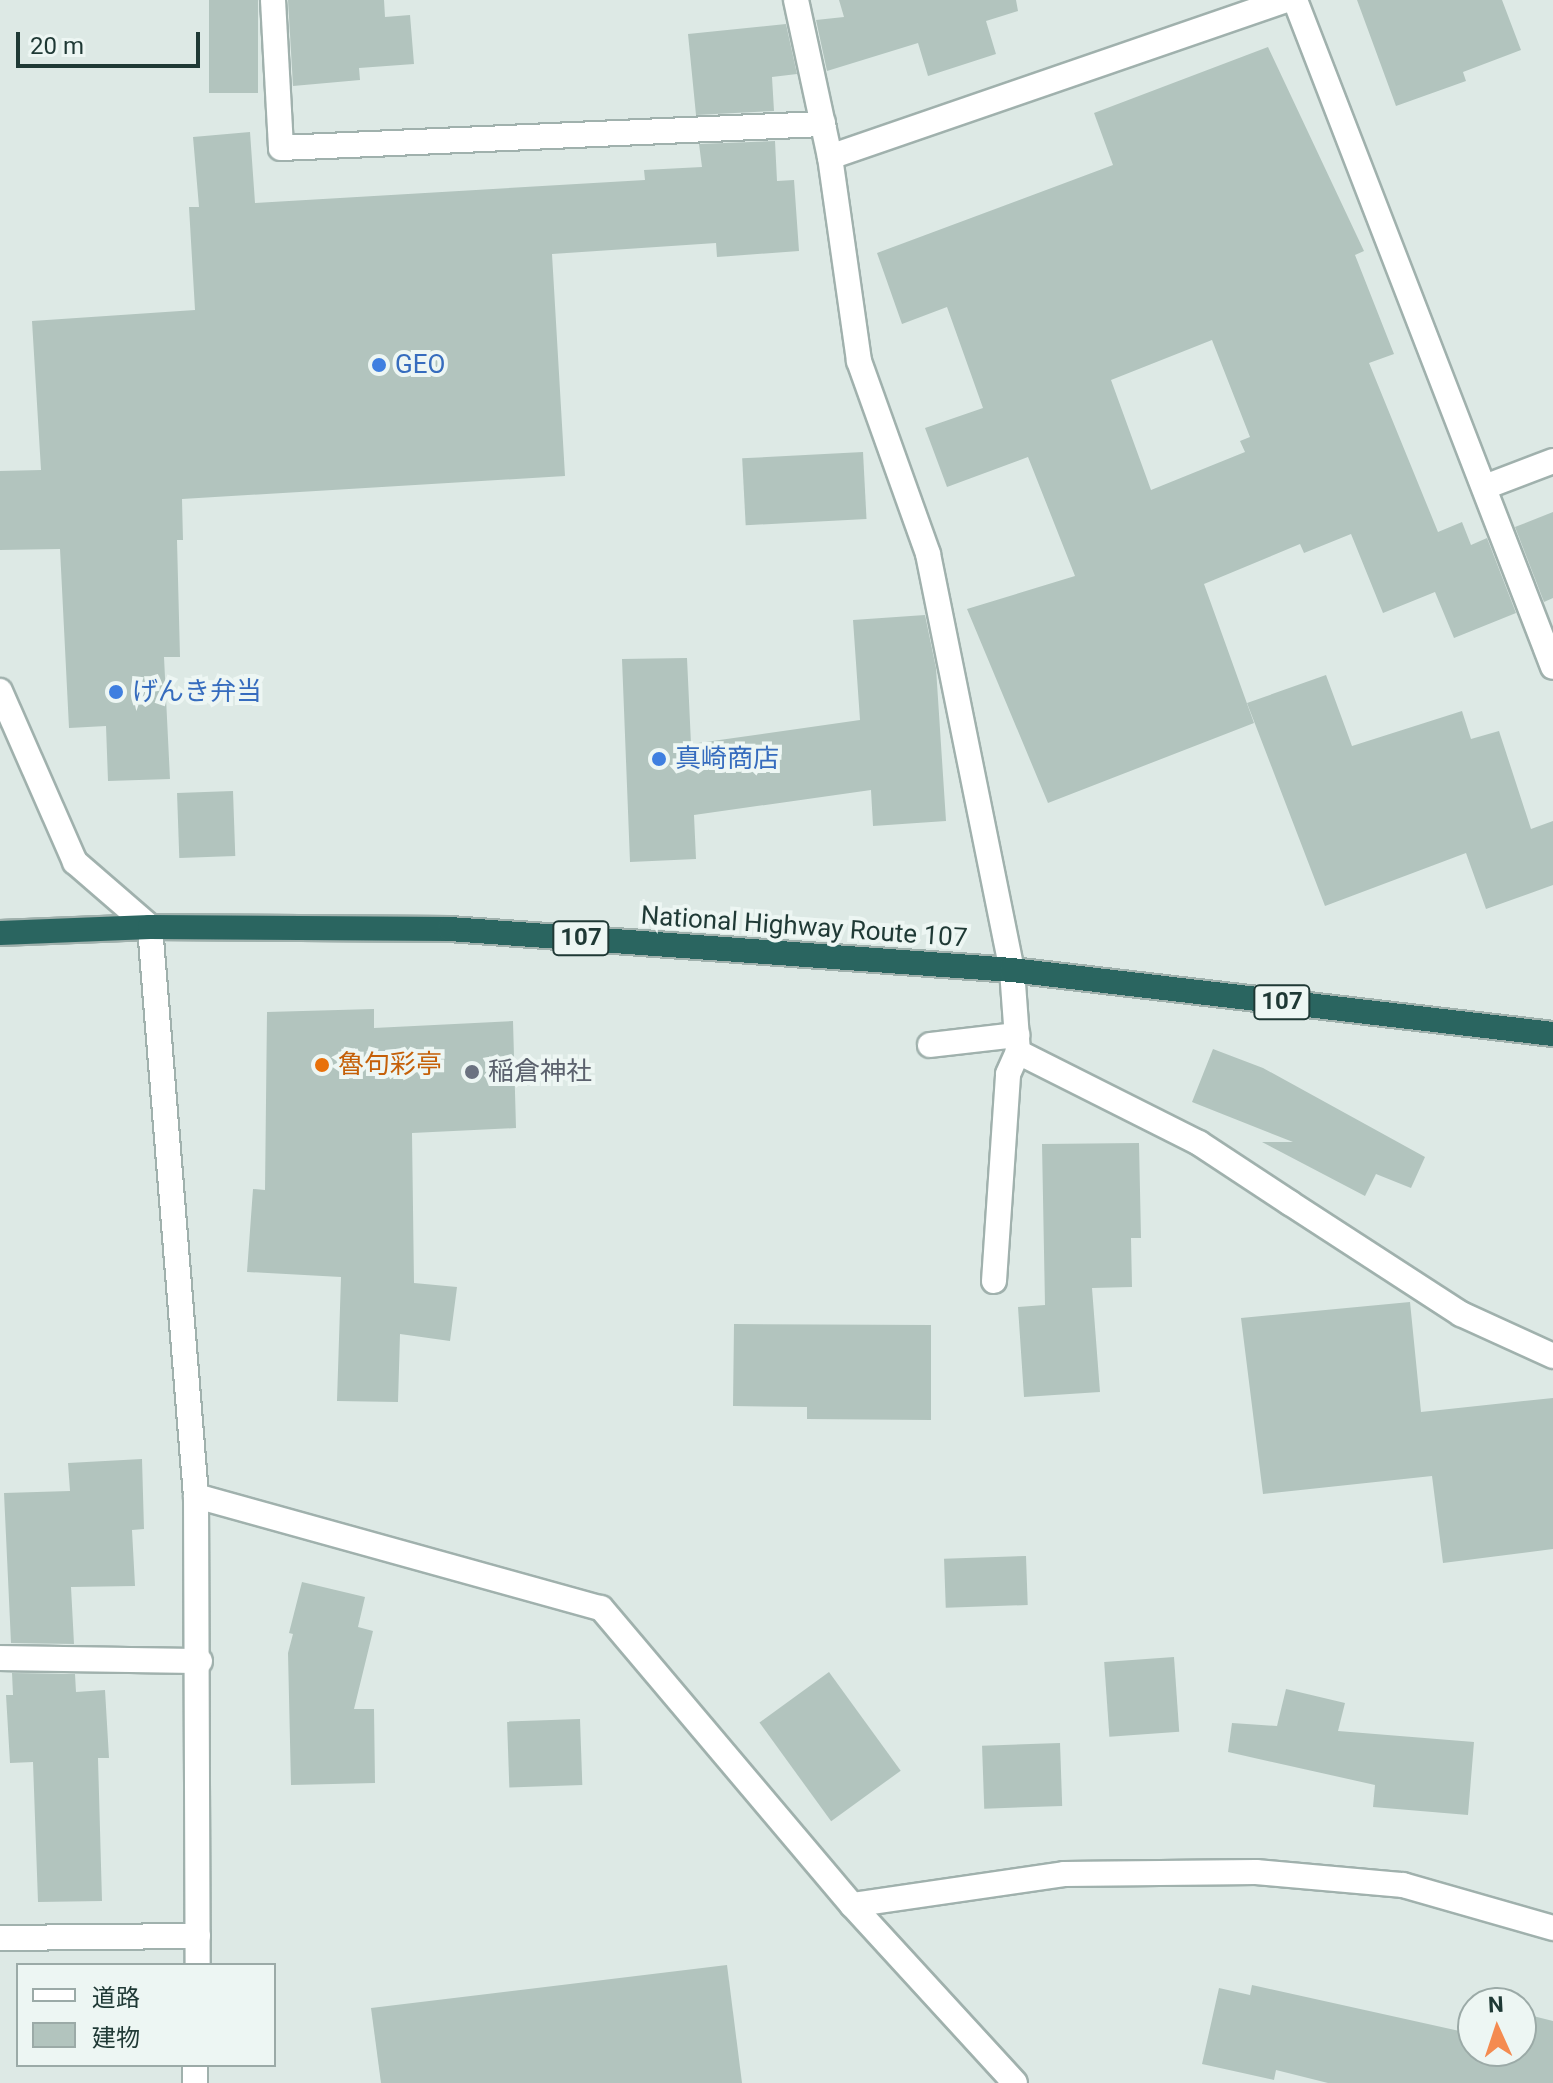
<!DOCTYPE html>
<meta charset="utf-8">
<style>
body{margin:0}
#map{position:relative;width:1553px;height:2083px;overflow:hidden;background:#dde9e5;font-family:Roboto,"Noto Sans JP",sans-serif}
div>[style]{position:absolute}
.building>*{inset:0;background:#b2c4be;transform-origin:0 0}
.roads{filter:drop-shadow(2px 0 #a0b1ad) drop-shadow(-2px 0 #a0b1ad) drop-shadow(0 2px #a0b1ad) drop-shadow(0 -2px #a0b1ad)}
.lane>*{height:24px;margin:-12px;padding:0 12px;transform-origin:12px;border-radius:12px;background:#fff}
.street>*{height:24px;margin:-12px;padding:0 12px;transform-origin:12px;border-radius:12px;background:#fff}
.highway>*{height:24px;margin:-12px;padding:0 12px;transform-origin:12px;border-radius:12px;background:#2a6560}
.dots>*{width:22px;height:22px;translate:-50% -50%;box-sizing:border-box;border:4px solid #edf6f3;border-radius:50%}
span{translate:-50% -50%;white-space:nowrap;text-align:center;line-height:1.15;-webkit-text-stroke:8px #edf6f3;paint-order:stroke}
.shield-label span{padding:2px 6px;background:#edf6f3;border:2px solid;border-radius:6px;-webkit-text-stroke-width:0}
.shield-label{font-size:24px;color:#1f3935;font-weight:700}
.shop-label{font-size:26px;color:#366cbe}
.left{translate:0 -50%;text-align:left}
.street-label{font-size:26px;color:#1f3935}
.food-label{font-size:26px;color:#c56008}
.worship-label{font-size:26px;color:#5b616d}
.legend{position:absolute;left:16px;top:1963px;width:260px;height:104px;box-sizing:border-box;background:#edf6f3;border:2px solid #9baaa7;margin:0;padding:10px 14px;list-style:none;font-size:24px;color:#1f3935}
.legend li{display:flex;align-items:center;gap:16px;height:40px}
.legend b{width:40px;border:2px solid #9baaa7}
.north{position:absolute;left:1457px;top:1987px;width:80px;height:80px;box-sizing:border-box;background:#edf6f3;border:2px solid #9baaa7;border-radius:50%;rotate:357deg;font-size:22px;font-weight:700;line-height:32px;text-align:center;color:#1f3935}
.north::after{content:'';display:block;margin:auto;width:28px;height:36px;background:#f48b50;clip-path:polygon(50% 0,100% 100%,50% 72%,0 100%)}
.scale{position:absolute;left:16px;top:32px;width:184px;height:36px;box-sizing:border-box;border:4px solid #1f3935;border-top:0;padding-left:10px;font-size:24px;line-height:28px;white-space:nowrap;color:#1f3935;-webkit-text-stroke:6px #edf6f3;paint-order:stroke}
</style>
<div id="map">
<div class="building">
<i style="left:209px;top:0;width:49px;height:93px"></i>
<i style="clip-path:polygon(288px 0,384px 0,385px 17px,410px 15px,414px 64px,359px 68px,360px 80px,293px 86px)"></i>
<i style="clip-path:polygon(839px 0,1016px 0,1018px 11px,986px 21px,996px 54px,928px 76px,918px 43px,827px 71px,816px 20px,844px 17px)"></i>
<i style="clip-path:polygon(1357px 0,1502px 0,1521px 50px,1463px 72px,1466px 81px,1396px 106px)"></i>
<i style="clip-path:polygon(786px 24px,797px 74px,772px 77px,774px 111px,696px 115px,688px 34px)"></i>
<i style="clip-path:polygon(evenodd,1268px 47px,1364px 251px,1355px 255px,1394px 354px,1369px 363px,1438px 532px,1462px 522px,1471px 545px,1487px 538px,1516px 613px,1454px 638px,1435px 592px,1383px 613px,1351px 534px,1304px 553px,1300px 544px,1204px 584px,1254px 723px,1048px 803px,967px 609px,1075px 576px,1028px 457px,947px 487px,925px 428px,983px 408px,947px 307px,902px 324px,877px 253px,1113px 165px,1094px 113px,1268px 47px,1212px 340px,1250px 437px,1240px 441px,1245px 452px,1151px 490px,1111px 380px,1212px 340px)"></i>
<i style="clip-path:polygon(250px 132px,255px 203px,645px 180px,644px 170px,702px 167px,699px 144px,775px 141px,777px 181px,794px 180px,799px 251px,717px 257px,716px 243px,552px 254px,565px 476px,182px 499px,183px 540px,177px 540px,180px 657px,164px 657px,170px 779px,108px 781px,106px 726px,69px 728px,60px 549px,0 550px,0 471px,41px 470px,32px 321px,195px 310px,189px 207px,199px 207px,193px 137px)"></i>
<i style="left:863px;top:452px;width:67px;height:121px;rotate:87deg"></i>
<i style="clip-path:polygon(1553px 512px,1553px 598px,1544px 602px,1515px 527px)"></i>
<i style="clip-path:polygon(925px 615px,936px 668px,946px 821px,873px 826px,871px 790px,694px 815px,696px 859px,630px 862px,622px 659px,687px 658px,691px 744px,860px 720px,853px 620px)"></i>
<i style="clip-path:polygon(1326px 675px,1352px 746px,1462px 711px,1471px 739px,1499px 731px,1531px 829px,1553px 821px,1553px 885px,1486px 909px,1466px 853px,1325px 906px,1247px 703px)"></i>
<i style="left:233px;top:791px;width:65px;height:56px;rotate:88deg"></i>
<i style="clip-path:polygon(374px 1009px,374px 1028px,513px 1021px,516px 1128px,412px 1133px,414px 1283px,457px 1287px,450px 1341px,400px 1334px,398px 1402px,337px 1401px,341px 1277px,247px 1272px,253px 1189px,265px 1190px,267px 1012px)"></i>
<i style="clip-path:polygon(1213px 1049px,1263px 1068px,1425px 1157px,1411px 1188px,1376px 1174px,1365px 1196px,1262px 1142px,1293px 1142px,1192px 1102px)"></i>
<i style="clip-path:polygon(1139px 1143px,1141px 1238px,1131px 1238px,1132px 1287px,1092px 1288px,1100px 1392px,1024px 1397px,1018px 1307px,1045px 1305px,1042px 1144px)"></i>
<i style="clip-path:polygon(1410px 1302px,1421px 1412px,1553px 1398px,1553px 1549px,1443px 1563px,1432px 1476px,1263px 1494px,1241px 1318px)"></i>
<i style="clip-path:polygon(734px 1324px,931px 1325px,931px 1420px,807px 1419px,807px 1407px,733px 1406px)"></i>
<i style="clip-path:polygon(142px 1459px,144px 1529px,132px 1530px,135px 1586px,71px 1587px,74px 1644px,11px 1643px,4px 1493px,70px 1491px,68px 1463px)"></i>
<i style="left:1026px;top:1556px;width:49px;height:82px;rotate:88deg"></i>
<i style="clip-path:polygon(302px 1582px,365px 1597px,358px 1627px,373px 1631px,354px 1709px,374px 1709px,375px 1783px,291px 1785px,288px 1653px,293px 1634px,289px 1633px)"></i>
<i style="left:1174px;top:1657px;width:75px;height:70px;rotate:86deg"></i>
<i style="left:829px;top:1672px;width:122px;height:86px;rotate:54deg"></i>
<i style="clip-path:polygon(12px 1673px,75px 1674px,76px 1692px,105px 1690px,109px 1758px,98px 1758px,102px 1901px,38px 1902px,33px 1762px,10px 1763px,6px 1695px,13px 1695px)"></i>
<i style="clip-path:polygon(1286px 1689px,1345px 1703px,1338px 1731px,1474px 1742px,1468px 1815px,1373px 1807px,1375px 1785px,1228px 1752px,1232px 1723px,1277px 1726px)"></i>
<i style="left:580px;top:1719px;width:66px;height:73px;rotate:88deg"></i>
<i style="left:1060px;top:1743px;width:63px;height:78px;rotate:88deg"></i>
<i style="clip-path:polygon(727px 1965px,742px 2083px,381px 2083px,371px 2008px)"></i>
<i style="clip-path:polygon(1252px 1985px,1473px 2034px,1473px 2051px,1521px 2051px,1521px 2013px,1553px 2021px,1553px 2083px,1328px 2083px,1276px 2070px,1274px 2080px,1202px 2064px,1219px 1988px,1250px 1995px)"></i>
</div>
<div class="roads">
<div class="lane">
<i style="left:1290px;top:1203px;width:204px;rotate:33deg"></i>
<i style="left:1461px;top:1314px;width:101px;rotate:24.5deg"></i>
</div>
<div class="street">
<i style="left:273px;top:0;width:148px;rotate:86.9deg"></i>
<i style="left:281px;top:148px;width:543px;rotate:-2.54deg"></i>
<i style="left:796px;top:0;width:161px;rotate:77.8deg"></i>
<i style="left:830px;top:157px;width:206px;rotate:81.9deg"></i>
<i style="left:859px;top:361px;width:205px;rotate:70.3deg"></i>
<i style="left:928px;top:554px;width:424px;rotate:78.6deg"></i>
<i style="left:1012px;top:970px;width:82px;rotate:85.8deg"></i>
<i style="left:1018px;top:1052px;width:203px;rotate:26.7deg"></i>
<i style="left:1199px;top:1143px;width:109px;rotate:33.4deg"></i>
<i style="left:1295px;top:0;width:715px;rotate:68.85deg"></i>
<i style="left:830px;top:157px;width:483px;rotate:-19deg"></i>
<i style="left:1485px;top:487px;width:73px;rotate:-20.9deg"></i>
<i style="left:0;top:691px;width:187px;rotate:66.3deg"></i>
<i style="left:75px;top:862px;width:99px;rotate:40.9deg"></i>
<i style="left:150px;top:927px;width:571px;rotate:85.38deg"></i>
<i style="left:196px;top:1496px;width:469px;rotate:89.8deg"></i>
<i style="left:930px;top:1045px;width:88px;rotate:-6.6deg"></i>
<i style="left:994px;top:1281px;width:207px;rotate:-86.1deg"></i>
<i style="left:1008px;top:1074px;width:24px;rotate:-66deg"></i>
<i style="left:196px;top:1496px;width:420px;rotate:15.5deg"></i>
<i style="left:601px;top:1608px;width:389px;rotate:49.8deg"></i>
<i style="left:852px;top:1905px;width:241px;rotate:47.5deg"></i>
<i style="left:0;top:1658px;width:200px;rotate:0.9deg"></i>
<i style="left:852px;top:1905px;width:214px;rotate:-8.3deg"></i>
<i style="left:1064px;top:1874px;width:192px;rotate:-0.6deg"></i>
<i style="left:1256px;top:1872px;width:148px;rotate:5.1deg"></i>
<i style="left:1403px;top:1885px;width:156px;rotate:16deg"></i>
<i style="left:0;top:1938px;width:198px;rotate:-0.6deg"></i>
<i style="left:195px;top:2083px;width:18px;rotate:-90deg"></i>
</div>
<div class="highway">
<i style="left:0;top:933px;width:150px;rotate:-2.3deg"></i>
<i style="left:150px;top:927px;width:300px;rotate:0.4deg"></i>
<i style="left:450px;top:929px;width:563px;rotate:4.17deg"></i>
<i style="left:1012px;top:970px;width:545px;rotate:6.75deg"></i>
</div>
</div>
<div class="dots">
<i style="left:379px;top:365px;background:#3f7fe0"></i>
<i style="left:116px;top:692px;background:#3f7fe0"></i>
<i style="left:659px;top:759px;background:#3f7fe0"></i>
<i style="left:322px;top:1065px;background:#e8710a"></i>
<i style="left:472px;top:1072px;background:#6b7280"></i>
</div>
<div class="shield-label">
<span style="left:581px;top:938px">107</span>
<span style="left:1282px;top:1002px">107</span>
</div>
<div class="shop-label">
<span class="left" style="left:395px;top:365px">GEO</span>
<span class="left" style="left:132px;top:692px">げんき弁当</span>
<span class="left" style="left:675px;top:759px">真崎商店</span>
</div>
<div class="street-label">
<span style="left:804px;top:927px;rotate:4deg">National Highway Route 107</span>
</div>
<div class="food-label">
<span class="left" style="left:338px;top:1065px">魯句彩亭</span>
</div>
<div class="worship-label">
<span class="left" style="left:488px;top:1072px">稲倉神社</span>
</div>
<ul class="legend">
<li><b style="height:10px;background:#fff"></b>道路</li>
<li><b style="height:22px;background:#b2c4be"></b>建物</li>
</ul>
<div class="north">N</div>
<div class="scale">20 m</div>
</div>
